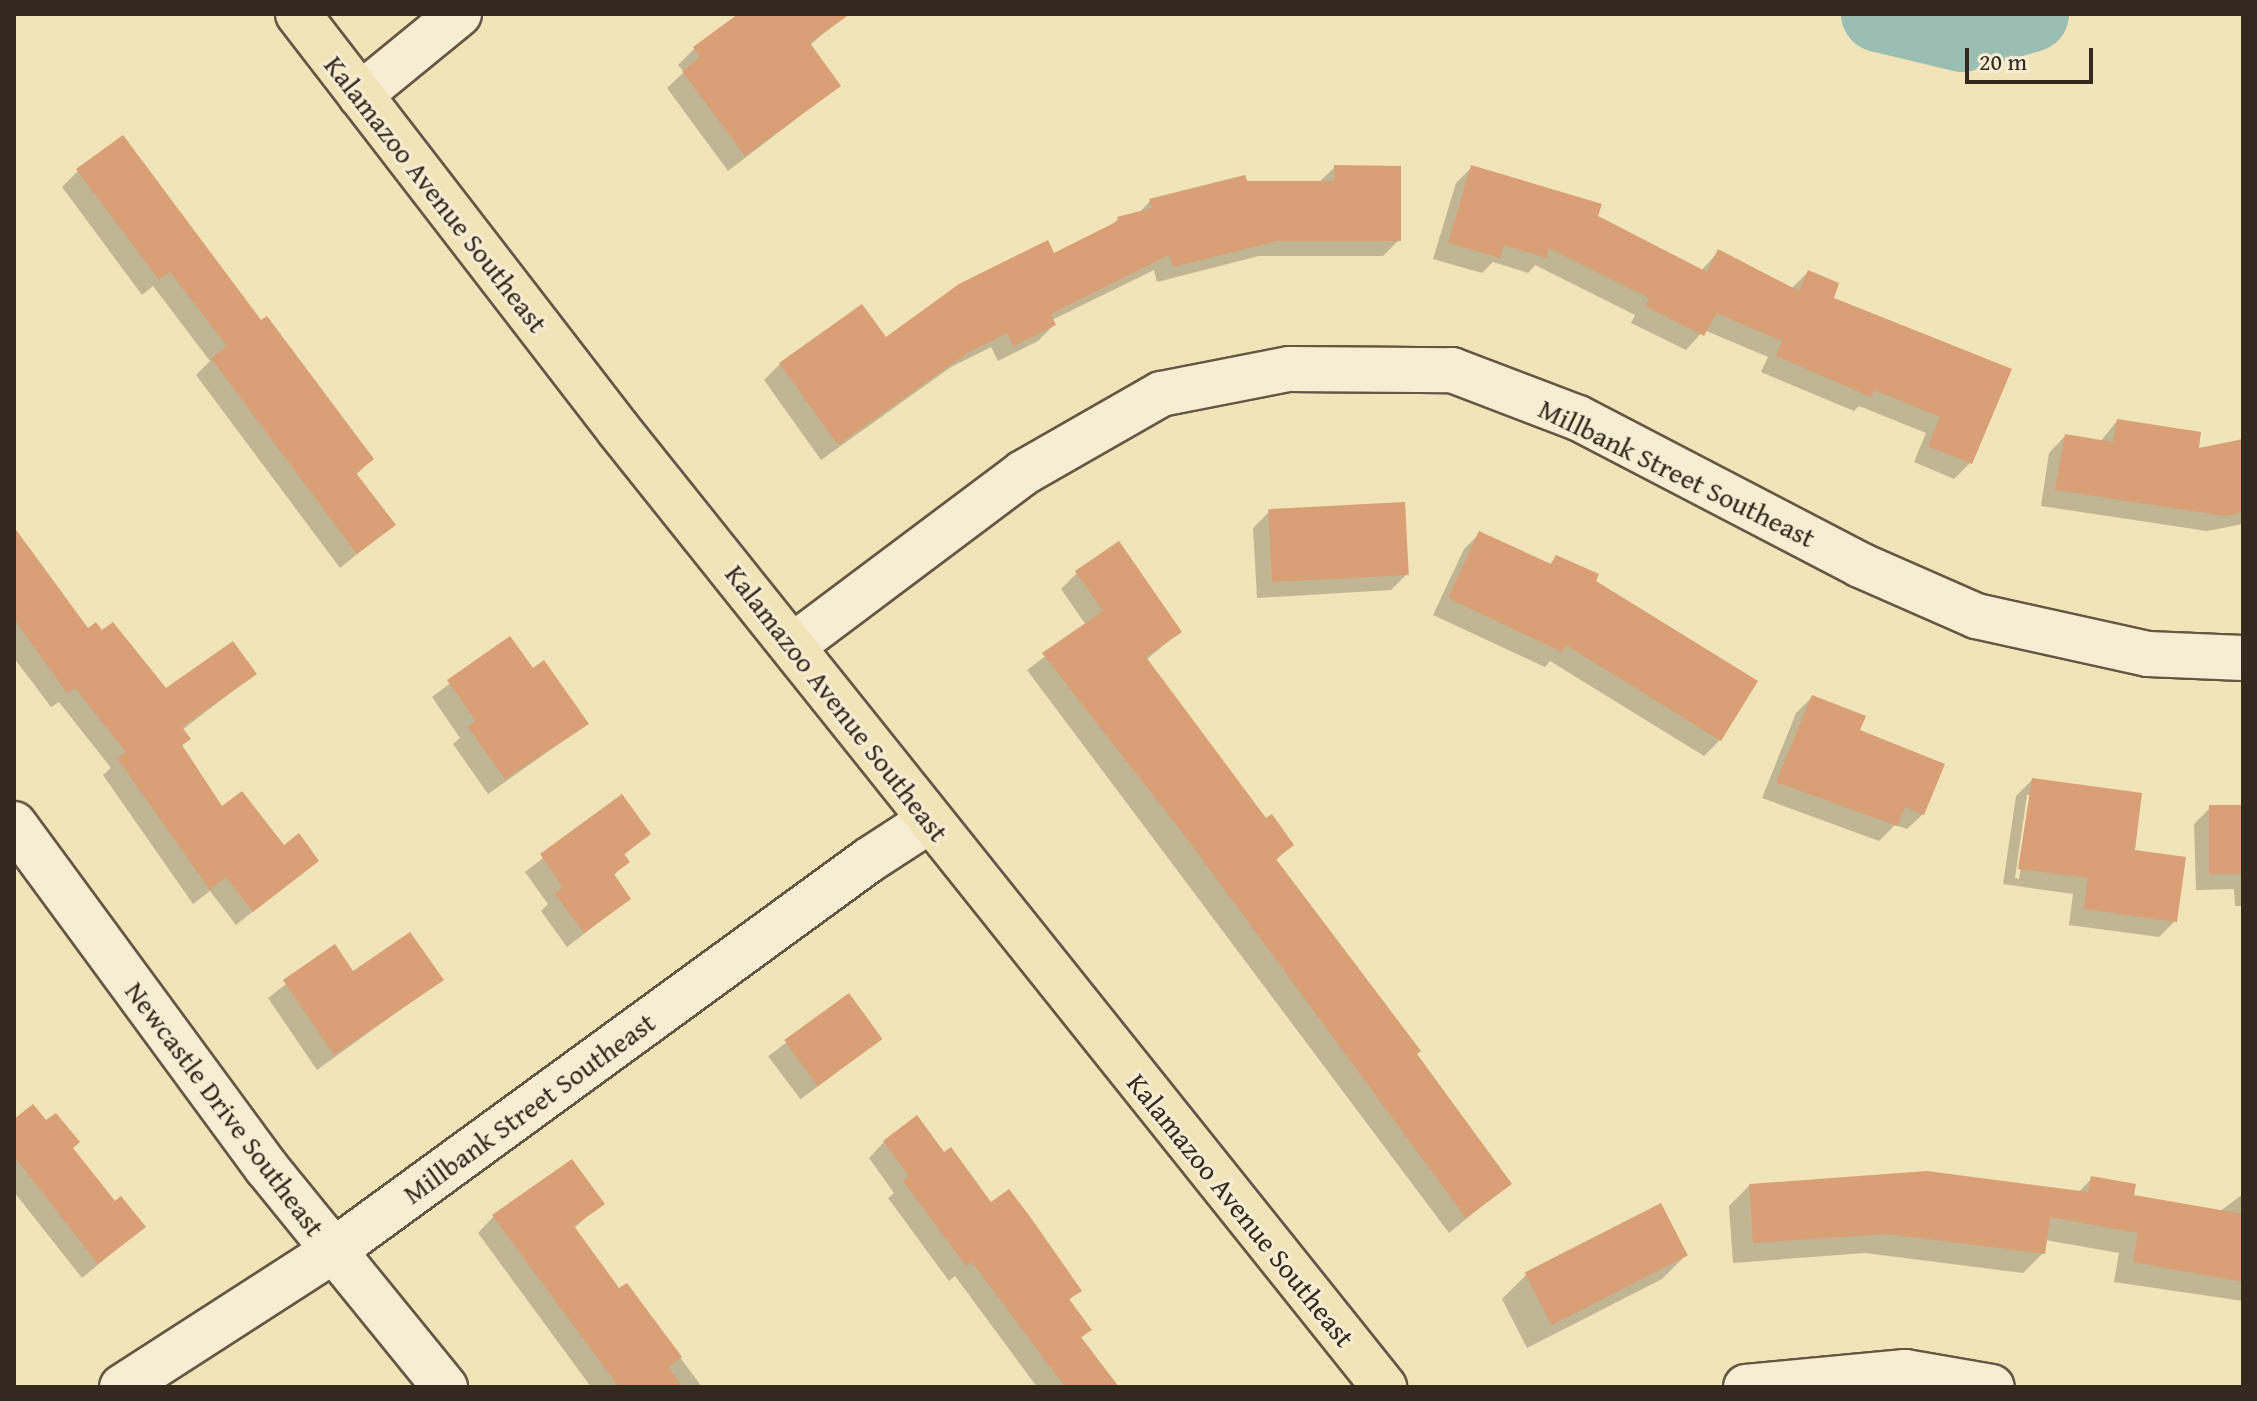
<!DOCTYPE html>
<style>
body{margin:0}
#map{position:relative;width:2257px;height:1401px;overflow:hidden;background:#f2e4b9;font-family:"Gentium Book Plus",serif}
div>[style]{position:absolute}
.shadow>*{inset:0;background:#0003;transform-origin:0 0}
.river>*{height:76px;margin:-38px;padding:0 38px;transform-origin:38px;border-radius:38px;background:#9bbeb3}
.building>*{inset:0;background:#d99f76;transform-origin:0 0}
.roads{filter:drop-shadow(2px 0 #645845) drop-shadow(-2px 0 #645845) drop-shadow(0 2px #645845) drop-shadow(0 -2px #645845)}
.minor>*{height:44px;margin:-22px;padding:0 22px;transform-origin:22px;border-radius:22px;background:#f7edd2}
.major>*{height:44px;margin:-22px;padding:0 22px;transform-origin:22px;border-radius:22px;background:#f2e4b9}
span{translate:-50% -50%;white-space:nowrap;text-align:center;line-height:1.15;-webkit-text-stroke:6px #f7edd2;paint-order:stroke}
.street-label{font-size:28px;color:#34291e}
.frame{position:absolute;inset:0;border:16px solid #34291e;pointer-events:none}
.scale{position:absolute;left:1965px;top:48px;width:128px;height:36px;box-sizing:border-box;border:4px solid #34291e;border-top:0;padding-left:10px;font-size:24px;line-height:28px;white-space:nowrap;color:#34291e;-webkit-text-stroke:6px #f7edd2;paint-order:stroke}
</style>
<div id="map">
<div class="shadow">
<i style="clip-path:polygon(741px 14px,833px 14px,838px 21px,809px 46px,839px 86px,728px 171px,667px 88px,684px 72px,678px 65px,694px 49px)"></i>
<i style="clip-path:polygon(1335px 167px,1399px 240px,1383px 256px,1259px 256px,1157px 282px,1154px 270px,1052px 320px,1054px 325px,1038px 341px,998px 361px,991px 347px,951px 367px,821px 460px,764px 380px,780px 364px,885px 340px,1108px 228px,1118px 219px,1138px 214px,1150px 201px,1245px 183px,1318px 183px)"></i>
<i style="clip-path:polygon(1472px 167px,1596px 218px,1701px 271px,1718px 252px,1791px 289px,1808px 272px,1831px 299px,2009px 370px,1970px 463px,1954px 479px,1914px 462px,1926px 433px,1859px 406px,1854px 411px,1761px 372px,1768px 357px,1704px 330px,1686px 350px,1631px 323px,1635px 315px,1535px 265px,1528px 273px,1493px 262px,1482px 273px,1433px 259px,1456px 183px)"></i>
<i style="clip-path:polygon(78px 171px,261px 323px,372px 459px,356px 475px,393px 525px,340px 568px,196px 375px,210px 361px,153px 286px,142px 295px,62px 187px)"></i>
<i style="clip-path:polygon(2117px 421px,2196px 451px,2243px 441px,2243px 524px,2207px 531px,2041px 506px,2049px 453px,2065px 436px,2100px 442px)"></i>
<i style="clip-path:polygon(1269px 512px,1407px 574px,1391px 590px,1257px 598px,1253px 528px)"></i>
<i style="clip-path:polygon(14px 531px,88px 631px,166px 691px,255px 674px,182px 730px,188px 739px,181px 747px,222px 809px,283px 847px,317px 860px,236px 925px,210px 891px,193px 904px,103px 775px,111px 768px,59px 702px,51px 707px,14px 658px)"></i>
<i style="clip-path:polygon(1480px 533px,1549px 565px,1557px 557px,1593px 582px,1720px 740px,1704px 756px,1550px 661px,1545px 667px,1433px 615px,1464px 549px)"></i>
<i style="clip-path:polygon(1077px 573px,1179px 632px,1146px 660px,1266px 821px,1292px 845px,1275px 861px,1509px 1184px,1449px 1233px,1027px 670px,1086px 625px,1061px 589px)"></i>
<i style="clip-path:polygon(510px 638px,532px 670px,587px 724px,488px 794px,453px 744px,460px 738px,432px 697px)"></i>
<i style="clip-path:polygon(1812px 697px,1858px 731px,1923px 814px,1907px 829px,1895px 825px,1879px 841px,1762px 798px,1796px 713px)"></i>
<i style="clip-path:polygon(evenodd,2032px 780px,2132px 852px,2175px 921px,2159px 937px,2069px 925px,2073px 894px,2003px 884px,2016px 796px,2032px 780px,2027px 795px,2031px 795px,2019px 879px,2015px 878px,2027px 795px)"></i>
<i style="clip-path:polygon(622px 797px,648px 834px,623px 856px,627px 862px,613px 876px,629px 899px,567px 947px,541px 911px,548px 904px,525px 872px)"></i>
<i style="clip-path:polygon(2243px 807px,2243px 906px,2235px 906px,2234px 889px,2196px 890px,2194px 824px,2210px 808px)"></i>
<i style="clip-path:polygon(334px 947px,352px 974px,441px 980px,317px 1070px,268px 998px)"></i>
<i style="left:848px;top:996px;width:54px;height:100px;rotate:53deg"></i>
<i style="clip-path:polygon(14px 1122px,70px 1149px,115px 1204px,143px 1227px,82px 1278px,14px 1192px)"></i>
<i style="clip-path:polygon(884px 1142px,943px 1154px,1079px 1291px,1068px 1301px,1089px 1330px,1080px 1339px,1116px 1387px,1037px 1387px,955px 1276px,949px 1281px,888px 1198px,894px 1193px,869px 1158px)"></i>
<i style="clip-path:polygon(2092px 1178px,2132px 1196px,2219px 1212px,2243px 1194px,2243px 1301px,2114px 1282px,2119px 1253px,2045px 1240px,2043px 1253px,2023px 1273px,1865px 1253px,1733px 1263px,1729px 1206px,1750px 1185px,2078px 1193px)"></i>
<i style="clip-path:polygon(602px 1203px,573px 1229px,619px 1291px,627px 1286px,702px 1387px,591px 1387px,478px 1233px,493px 1217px)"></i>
<i style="clip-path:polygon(1686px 1255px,1662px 1279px,1527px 1348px,1502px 1299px,1526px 1275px)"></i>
</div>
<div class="river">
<i style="left:1879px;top:14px;width:85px;rotate:13.5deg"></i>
<i style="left:1962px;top:34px;width:72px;rotate:-16.2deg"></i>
</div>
<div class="building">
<i style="clip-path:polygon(738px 14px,850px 14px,810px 43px,841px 86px,745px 156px,682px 71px,700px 57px,693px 47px)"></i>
<i style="clip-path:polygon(123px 135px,261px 320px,267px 316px,374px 459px,356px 473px,396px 525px,357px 554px,211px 358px,227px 346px,170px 272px,159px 280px,76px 169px)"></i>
<i style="clip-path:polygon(1334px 165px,1401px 166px,1401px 241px,1277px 241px,1173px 267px,1169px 255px,1051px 314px,1056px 325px,1014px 346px,1007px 333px,969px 352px,838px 445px,779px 363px,862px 304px,886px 337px,959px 284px,1048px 240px,1054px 253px,1118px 221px,1117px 217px,1152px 208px,1149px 199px,1245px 175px,1247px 181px,1334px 181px)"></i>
<i style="clip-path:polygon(1471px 165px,1602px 204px,1598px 216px,1707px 272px,1718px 249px,1799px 291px,1808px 270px,1839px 283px,1834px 298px,2012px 369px,1972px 464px,1928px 446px,1940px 417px,1874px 390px,1871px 397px,1776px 356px,1782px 341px,1716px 313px,1704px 336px,1645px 306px,1649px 298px,1549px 248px,1546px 258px,1504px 245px,1500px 258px,1448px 243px)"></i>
<i style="clip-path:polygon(2117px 419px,2201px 432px,2199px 448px,2243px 439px,2243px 512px,2225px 516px,2055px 490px,2065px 434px,2113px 442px)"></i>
<i style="left:1405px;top:502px;width:73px;height:137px;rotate:87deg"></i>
<i style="clip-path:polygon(14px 527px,88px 628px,96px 622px,102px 630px,113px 622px,166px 688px,233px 641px,257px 674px,182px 727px,191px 739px,182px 745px,222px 806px,242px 791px,284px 845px,299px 833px,319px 861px,253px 912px,226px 877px,210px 890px,117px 758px,126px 752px,75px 688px,67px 693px,14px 619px)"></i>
<i style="clip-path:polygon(1479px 531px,1551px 564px,1556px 555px,1599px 574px,1596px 581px,1758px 681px,1721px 741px,1566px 645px,1562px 652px,1448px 598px)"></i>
<i style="clip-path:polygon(1119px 541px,1182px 632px,1146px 657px,1266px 818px,1272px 814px,1294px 845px,1276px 859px,1421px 1051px,1417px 1054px,1512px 1184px,1466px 1218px,1185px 836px,1042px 653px,1103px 611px,1075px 571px)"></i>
<i style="clip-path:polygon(510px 636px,533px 668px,544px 660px,589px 724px,505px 779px,468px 727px,476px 721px,447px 680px)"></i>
<i style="clip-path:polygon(1812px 695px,1866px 716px,1860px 730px,1945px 764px,1924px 815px,1905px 807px,1897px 826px,1776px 782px)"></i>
<i style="clip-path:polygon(2032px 778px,2142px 793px,2135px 850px,2186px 857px,2177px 922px,2084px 909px,2088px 878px,2018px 869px)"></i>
<i style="clip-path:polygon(622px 794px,651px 834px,624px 854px,630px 862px,614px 874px,631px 899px,584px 933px,555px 894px,563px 887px,540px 854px)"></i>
<i style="left:2243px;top:805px;width:69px;height:34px;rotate:90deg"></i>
<i style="clip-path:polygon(410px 932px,444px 980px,334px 1055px,283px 980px,335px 944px,353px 971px)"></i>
<i style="left:849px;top:993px;width:57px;height:80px;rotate:54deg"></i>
<i style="clip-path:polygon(33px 1104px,46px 1120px,56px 1113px,80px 1142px,73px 1148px,115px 1201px,121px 1196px,146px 1227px,98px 1264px,14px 1156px,14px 1119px)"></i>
<i style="clip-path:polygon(917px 1115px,944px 1152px,951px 1147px,991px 1202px,1009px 1189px,1031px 1218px,1082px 1291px,1069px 1299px,1092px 1330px,1081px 1337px,1119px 1387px,1065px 1387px,972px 1262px,966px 1266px,903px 1181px,909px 1176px,883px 1141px)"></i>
<i style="clip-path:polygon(572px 1159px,605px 1204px,574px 1226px,619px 1288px,627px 1283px,682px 1357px,668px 1367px,683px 1387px,619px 1387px,492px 1215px)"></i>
<i style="clip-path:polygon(1927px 1171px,2088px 1192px,2091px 1176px,2136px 1184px,2134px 1195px,2243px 1214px,2243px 1282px,2133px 1262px,2138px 1233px,2050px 1217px,2045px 1254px,1887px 1234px,1753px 1243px,1749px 1184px)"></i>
<i style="left:1661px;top:1203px;width:59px;height:153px;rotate:63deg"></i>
</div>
<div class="roads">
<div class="minor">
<i style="left:360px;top:95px;width:128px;rotate:-39.3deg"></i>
<i style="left:794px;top:645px;width:286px;rotate:-36.9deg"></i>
<i style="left:1023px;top:473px;width:159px;rotate:-29.8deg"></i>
<i style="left:1161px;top:394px;width:130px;rotate:-11.1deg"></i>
<i style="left:1289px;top:369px;width:163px;rotate:0.4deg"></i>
<i style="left:1452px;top:370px;width:135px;rotate:20.9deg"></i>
<i style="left:1578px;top:418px;width:318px;rotate:27.5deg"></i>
<i style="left:1860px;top:565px;width:127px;rotate:23.7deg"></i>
<i style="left:1976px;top:616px;width:176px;rotate:12.5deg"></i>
<i style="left:2148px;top:654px;width:95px;rotate:2.4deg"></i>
<i style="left:14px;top:824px;width:426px;rotate:53.7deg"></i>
<i style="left:266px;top:1167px;width:284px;rotate:50.9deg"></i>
<i style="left:122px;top:1387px;width:251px;rotate:-32.8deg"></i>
<i style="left:333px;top:1251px;width:663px;rotate:-36.11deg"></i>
<i style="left:869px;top:860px;width:72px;rotate:-33deg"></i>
<i style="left:1746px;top:1387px;width:160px;rotate:-5.4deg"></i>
<i style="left:1905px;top:1372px;width:88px;rotate:9.8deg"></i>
</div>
<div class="major">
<i style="left:298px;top:14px;width:524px;rotate:52.36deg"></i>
<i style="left:618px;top:429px;width:1227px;rotate:51.35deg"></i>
</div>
</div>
<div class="street-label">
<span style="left:436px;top:194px;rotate:52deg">Kalamazoo Avenue Southeast</span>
<span style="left:1677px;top:473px;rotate:26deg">Millbank Street Southeast</span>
<span style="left:837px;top:703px;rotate:52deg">Kalamazoo Avenue Southeast</span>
<span style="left:529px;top:1108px;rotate:-36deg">Millbank Street Southeast</span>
<span style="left:225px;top:1109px;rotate:53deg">Newcastle Drive Southeast</span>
<span style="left:1241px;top:1210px;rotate:51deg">Kalamazoo Avenue Southeast</span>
</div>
<div class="frame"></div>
<div class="scale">20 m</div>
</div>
